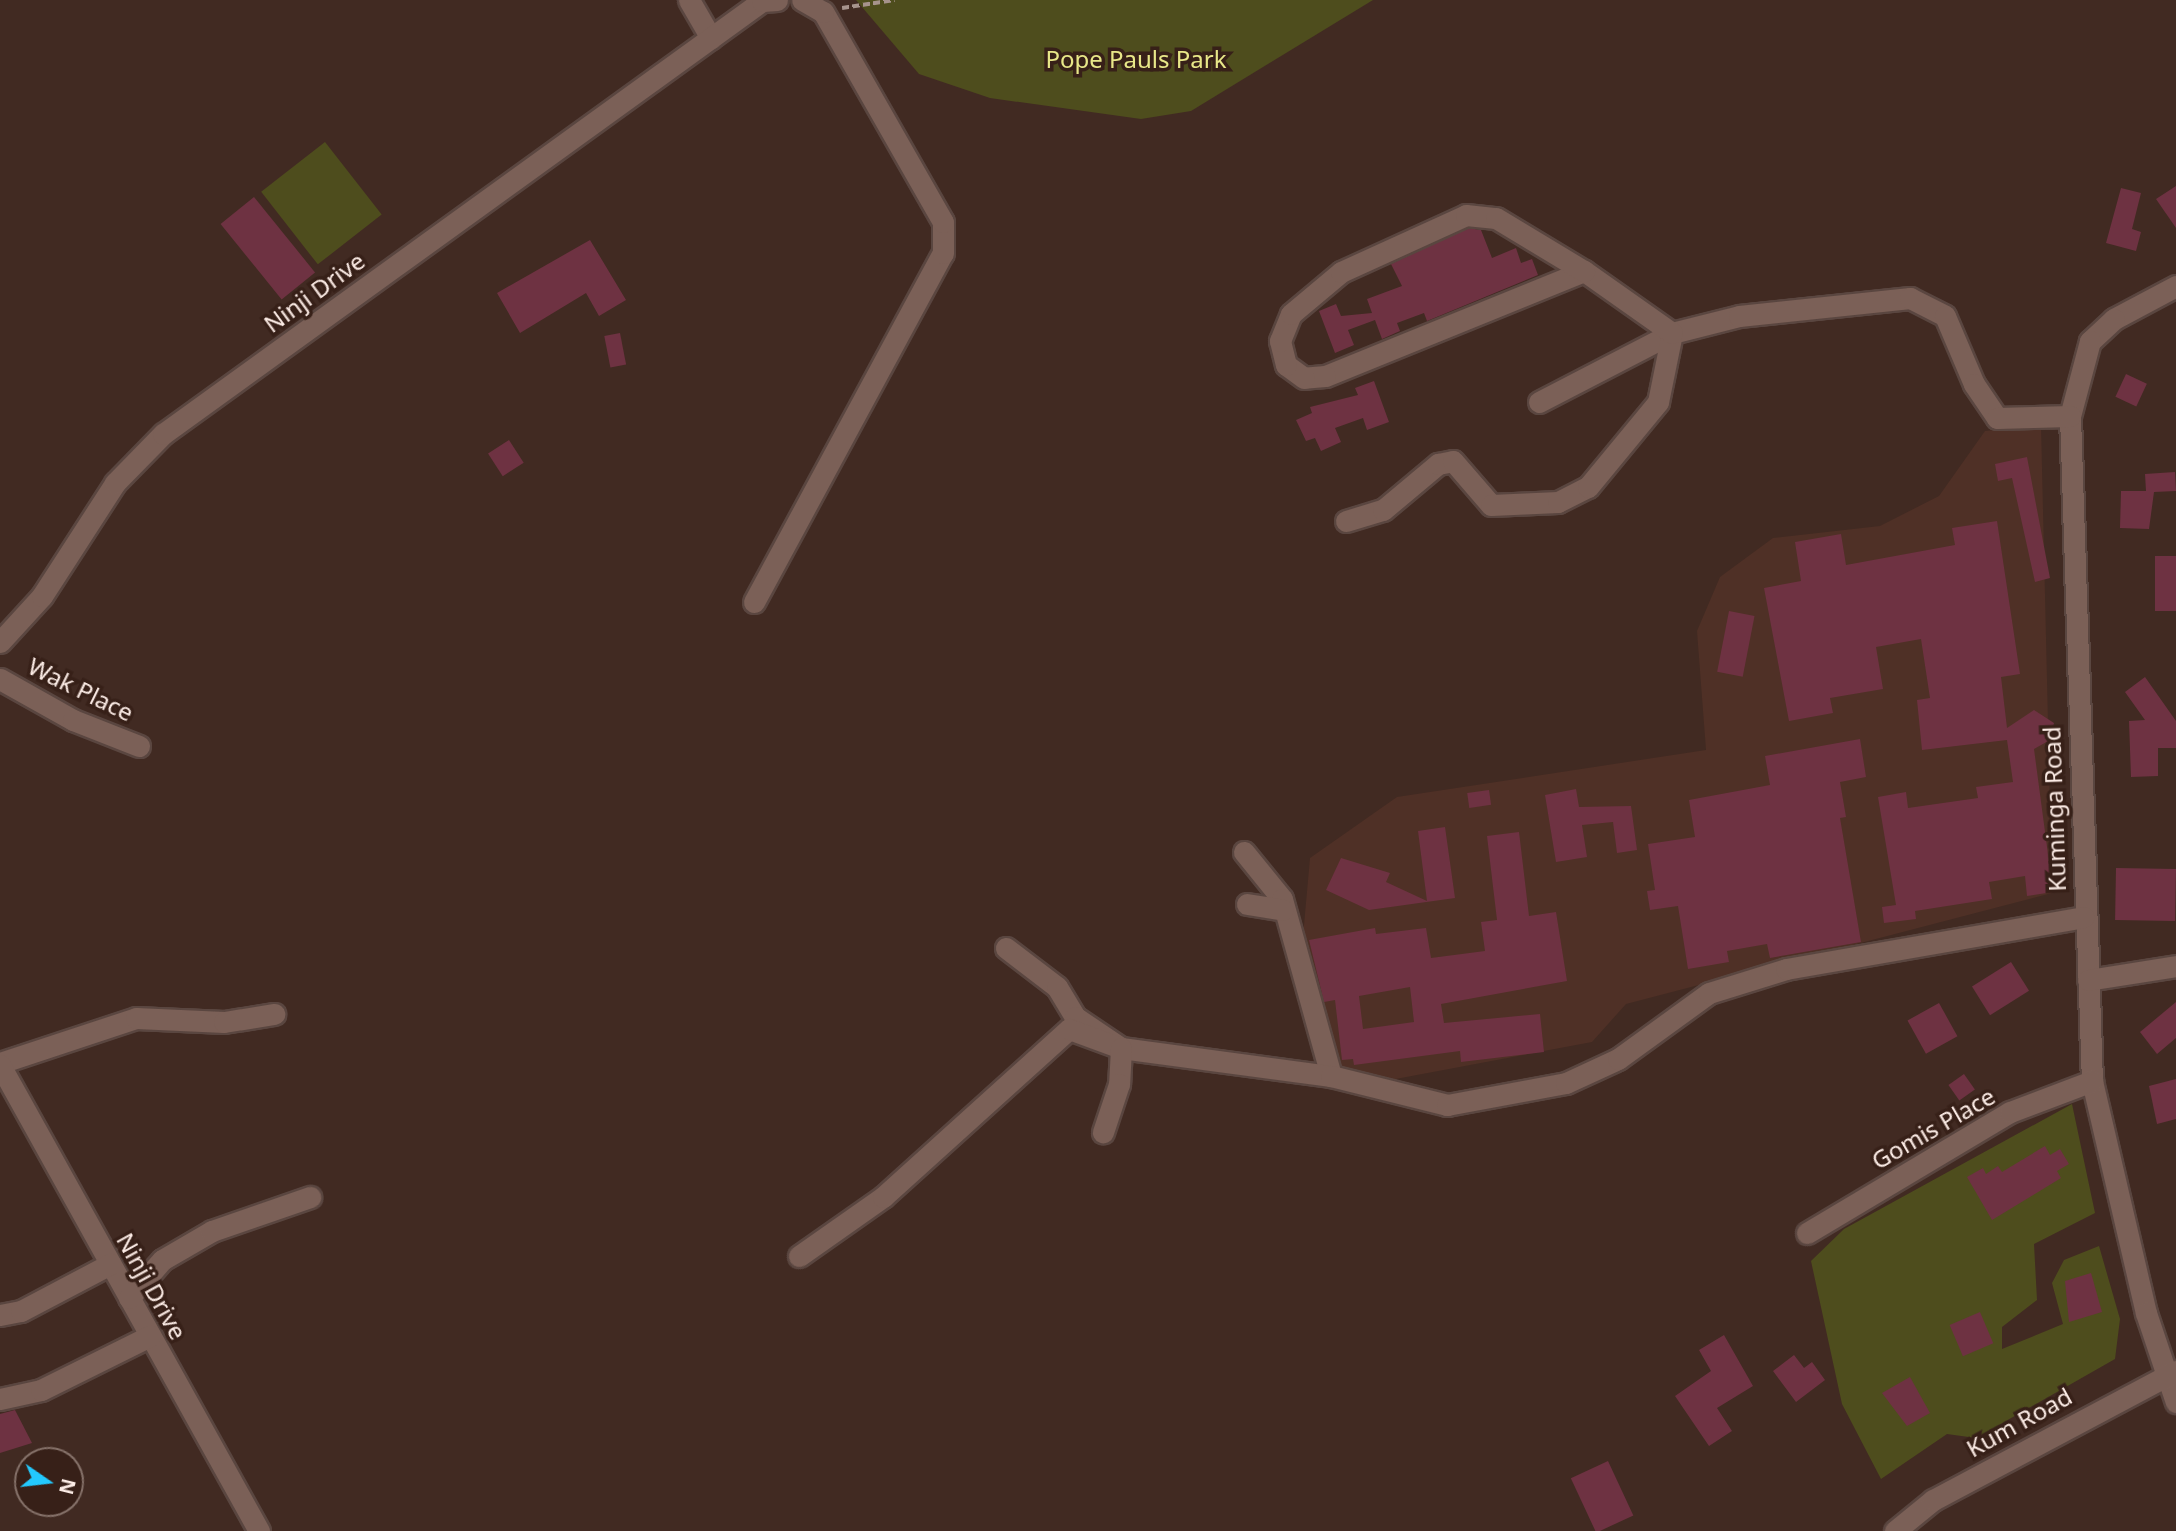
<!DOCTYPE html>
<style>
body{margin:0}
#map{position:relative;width:2176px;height:1531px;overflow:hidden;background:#412a22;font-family:"Noto Sans",sans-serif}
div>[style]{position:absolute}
.built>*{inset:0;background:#4f3026}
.green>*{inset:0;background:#4e4d1d;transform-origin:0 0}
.building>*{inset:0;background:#6e3242;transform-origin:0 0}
.path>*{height:3.5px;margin-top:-1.75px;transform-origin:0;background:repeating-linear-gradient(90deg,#a6938c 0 7px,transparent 0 10.5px)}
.roads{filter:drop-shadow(2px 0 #5a4640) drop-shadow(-2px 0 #5a4640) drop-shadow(0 2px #5a4640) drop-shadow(0 -2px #5a4640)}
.minor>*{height:21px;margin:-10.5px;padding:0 10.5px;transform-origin:10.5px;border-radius:10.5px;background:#7b6057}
span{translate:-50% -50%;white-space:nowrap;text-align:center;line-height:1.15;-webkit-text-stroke:7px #372018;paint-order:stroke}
.park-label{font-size:24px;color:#e8e788}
.street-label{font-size:24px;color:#fcece6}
.north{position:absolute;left:14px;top:1447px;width:70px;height:70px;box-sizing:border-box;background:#372018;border:2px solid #86726a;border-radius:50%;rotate:104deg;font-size:19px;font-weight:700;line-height:28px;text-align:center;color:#fcece6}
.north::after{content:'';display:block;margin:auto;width:24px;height:32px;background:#23c9fe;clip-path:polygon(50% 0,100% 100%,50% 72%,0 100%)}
</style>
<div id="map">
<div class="built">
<i style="clip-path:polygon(2041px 425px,2052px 893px,1626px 1004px,1592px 1042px,1385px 1081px,1326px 1066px,1301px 959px,1310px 858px,1397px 797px,1706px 750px,1697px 631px,1720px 577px,1773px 538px,1880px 526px,1939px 496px,1985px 431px)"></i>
</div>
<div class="green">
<i style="clip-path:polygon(856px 0,1373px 0,1191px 111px,1141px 119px,990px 98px,919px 74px)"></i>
<i style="left:325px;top:142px;width:92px;height:81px;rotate:52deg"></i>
<i style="clip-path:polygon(2072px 1104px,2095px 1213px,2034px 1244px,2037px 1300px,2002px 1327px,2002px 1349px,2063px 1324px,2052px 1283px,2064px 1260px,2099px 1246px,2120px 1319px,2115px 1359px,1976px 1438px,1947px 1434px,1881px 1479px,1842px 1404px,1811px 1261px,1844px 1229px)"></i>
</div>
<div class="building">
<i style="clip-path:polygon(2176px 186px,2176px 228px,2156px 199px)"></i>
<i style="clip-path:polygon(2121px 188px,2141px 193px,2132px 229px,2141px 232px,2136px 251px,2106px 243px)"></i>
<i style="left:254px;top:197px;width:97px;height:43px;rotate:51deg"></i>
<i style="clip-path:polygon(1468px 228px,1481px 230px,1492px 258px,1516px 248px,1521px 263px,1532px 259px,1538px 275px,1427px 321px,1424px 313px,1397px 323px,1400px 331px,1382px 339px,1375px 320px,1348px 330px,1354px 345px,1335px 353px,1319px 311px,1336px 304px,1341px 316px,1372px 313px,1367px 299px,1402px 286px,1391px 264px)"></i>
<i style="clip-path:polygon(590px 240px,626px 300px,599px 316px,586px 293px,520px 333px,497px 293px)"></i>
<i style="left:620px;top:333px;width:32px;height:16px;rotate:79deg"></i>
<i style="left:2126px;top:374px;width:23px;height:25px;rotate:25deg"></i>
<i style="clip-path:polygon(1374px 381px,1389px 422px,1367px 430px,1363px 418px,1335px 428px,1341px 442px,1321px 451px,1315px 438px,1306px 441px,1296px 420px,1312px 413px,1310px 407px,1358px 395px,1355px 388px)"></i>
<i style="left:509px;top:440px;width:27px;height:25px;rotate:57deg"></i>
<i style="clip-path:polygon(2027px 457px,2050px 578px,2035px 582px,2012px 478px,1998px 481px,1995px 464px)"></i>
<i style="clip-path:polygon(2175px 472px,2176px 491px,2154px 492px,2149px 529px,2120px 528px,2121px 491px,2146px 491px,2145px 474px)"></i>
<i style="clip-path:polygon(1997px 521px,2020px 674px,2001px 677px,2007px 728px,2034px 710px,2054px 723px,2050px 740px,2034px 749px,2053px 892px,2027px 896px,2025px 876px,1989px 882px,1992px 899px,1915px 911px,1916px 919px,1884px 923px,1882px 907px,1896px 905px,1878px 797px,1906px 792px,1908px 808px,1978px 798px,1976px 787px,2013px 782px,2007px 740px,1922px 750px,1917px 700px,1930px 698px,1921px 639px,1876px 647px,1883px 689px,1830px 698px,1833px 713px,1789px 721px,1764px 588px,1801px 581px,1795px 542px,1841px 534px,1846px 565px,1955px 545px,1952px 528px)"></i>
<i style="left:2155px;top:556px;width:21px;height:55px"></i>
<i style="left:1729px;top:611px;width:26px;height:62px;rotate:11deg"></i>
<i style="clip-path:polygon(2145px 677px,2176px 721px,2176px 748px,2158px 748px,2158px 776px,2131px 777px,2129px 721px,2145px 720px,2125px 692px)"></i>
<i style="clip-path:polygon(1860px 739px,1866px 777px,1840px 782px,1846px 817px,1840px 818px,1861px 942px,1770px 958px,1767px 944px,1727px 951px,1729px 962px,1688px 969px,1678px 906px,1650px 910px,1647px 891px,1655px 890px,1648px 844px,1695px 837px,1689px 800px,1770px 785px,1765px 756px)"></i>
<i style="clip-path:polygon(1576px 789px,1579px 807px,1631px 806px,1637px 850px,1617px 853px,1613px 822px,1582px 825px,1587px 857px,1556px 862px,1545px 795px)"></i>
<i style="left:1489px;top:790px;width:15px;height:22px;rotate:82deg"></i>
<i style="clip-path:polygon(1445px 827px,1455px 898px,1369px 910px,1326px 890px,1341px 858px,1390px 873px,1386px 882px,1427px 901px,1418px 831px)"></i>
<i style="clip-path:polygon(evenodd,1519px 832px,1529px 916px,1556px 912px,1567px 981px,1441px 1004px,1444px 1023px,1540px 1014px,1544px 1052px,1461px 1062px,1460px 1051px,1354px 1065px,1353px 1059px,1342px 1060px,1335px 1000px,1324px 1002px,1309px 940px,1375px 928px,1376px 934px,1426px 928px,1431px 958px,1485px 951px,1481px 922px,1497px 920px,1487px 836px,1519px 832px,1410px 987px,1414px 1022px,1363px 1029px,1359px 996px,1410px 987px)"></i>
<i style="left:2116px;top:868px;width:60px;height:52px;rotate:1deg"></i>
<i style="left:2011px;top:962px;width:34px;height:46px;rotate:58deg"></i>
<i style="clip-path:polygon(2176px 1002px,2176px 1038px,2157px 1054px,2140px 1032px)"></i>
<i style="left:1939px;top:1003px;width:38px;height:36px;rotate:61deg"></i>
<i style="left:1964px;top:1074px;width:19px;height:19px;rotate:55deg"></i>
<i style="clip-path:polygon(2176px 1079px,2176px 1119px,2157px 1124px,2149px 1086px)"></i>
<i style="clip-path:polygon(2045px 1146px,2050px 1155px,2060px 1149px,2069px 1164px,2057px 1171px,2061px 1178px,1992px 1220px,1967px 1177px,1983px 1168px,1986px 1174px,1998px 1166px,2002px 1172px)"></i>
<i style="clip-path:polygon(2091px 1273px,2102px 1312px,2069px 1322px,2065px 1281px)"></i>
<i style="left:1980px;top:1312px;width:34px;height:33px;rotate:67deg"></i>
<i style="clip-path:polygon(1724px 1335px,1753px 1386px,1717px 1408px,1732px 1431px,1709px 1446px,1675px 1396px,1711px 1371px,1699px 1350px)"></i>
<i style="clip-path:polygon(1794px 1355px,1804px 1368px,1812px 1362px,1825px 1380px,1796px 1402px,1773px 1371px)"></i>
<i style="clip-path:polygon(1910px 1377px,1930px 1413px,1907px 1426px,1882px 1393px)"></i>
<i style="clip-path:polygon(15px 1410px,32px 1443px,0 1453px,0 1414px)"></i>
<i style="left:1608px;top:1461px;width:60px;height:41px;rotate:65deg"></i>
</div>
<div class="path">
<i style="left:842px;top:8px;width:53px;rotate:-8.7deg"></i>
</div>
<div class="roads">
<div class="minor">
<i style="left:689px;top:0;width:44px;rotate:59.9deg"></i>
<i style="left:2176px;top:286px;width:70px;rotate:152deg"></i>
<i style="left:2114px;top:319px;width:33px;rotate:137deg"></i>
<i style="left:2090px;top:341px;width:78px;rotate:104.9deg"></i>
<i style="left:2070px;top:416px;width:665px;rotate:88.11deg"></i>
<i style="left:2092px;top:1081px;width:238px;rotate:76.9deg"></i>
<i style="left:2146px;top:1313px;width:94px;rotate:71.4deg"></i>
<i style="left:1539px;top:402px;width:150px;rotate:-27.4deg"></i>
<i style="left:1672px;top:333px;width:69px;rotate:-14.2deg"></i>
<i style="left:1739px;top:316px;width:172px;rotate:-6deg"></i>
<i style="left:1910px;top:298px;width:39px;rotate:27deg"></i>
<i style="left:1945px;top:316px;width:74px;rotate:66.9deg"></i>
<i style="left:1974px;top:384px;width:41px;rotate:55.9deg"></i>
<i style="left:1997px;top:418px;width:73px;rotate:-1.6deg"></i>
<i style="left:1346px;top:521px;width:39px;rotate:-17deg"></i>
<i style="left:1383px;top:510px;width:72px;rotate:-39.9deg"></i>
<i style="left:1438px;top:464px;width:15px;rotate:-11deg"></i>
<i style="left:1453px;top:461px;width:58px;rotate:49.2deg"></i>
<i style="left:1491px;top:505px;width:67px;rotate:-2.6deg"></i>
<i style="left:1558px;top:502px;width:34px;rotate:-27deg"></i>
<i style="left:1588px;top:487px;width:110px;rotate:-50.5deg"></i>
<i style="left:1658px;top:402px;width:70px;rotate:-78.5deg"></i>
<i style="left:1672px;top:333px;width:108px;rotate:-144.8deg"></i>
<i style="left:1584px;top:271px;width:279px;rotate:157.9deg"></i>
<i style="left:1325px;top:376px;width:21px;rotate:175deg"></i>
<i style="left:1304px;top:378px;width:22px;rotate:-144deg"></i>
<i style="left:1286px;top:365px;width:25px;rotate:-104deg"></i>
<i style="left:1280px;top:341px;width:29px;rotate:-68deg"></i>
<i style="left:1291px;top:314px;width:65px;rotate:-40deg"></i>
<i style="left:1341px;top:272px;width:137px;rotate:-24.5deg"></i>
<i style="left:1466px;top:215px;width:30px;rotate:6deg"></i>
<i style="left:1496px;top:218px;width:103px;rotate:31.1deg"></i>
<i style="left:754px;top:602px;width:397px;rotate:-61.6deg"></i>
<i style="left:943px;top:253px;width:31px;rotate:-90deg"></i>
<i style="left:943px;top:222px;width:242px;rotate:-119.7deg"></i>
<i style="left:823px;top:12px;width:24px;rotate:-150deg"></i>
<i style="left:0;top:642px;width:62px;rotate:-47.6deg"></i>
<i style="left:42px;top:596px;width:135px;rotate:-57.1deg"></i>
<i style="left:115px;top:483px;width:69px;rotate:-45.6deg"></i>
<i style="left:163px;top:434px;width:739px;rotate:-35.86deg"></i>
<i style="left:762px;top:1px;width:15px;rotate:-4deg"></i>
<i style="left:0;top:679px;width:84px;rotate:29.3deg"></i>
<i style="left:73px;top:720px;width:71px;rotate:21.5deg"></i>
<i style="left:1244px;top:852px;width:60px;rotate:51deg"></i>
<i style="left:1282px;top:899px;width:184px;rotate:74.5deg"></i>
<i style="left:1247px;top:904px;width:36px;rotate:9deg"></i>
<i style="left:1006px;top:948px;width:64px;rotate:37.4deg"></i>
<i style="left:1057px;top:987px;width:35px;rotate:59deg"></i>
<i style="left:1075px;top:1017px;width:55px;rotate:34deg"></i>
<i style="left:1121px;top:1048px;width:212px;rotate:7.6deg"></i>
<i style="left:1331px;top:1076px;width:120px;rotate:14deg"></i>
<i style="left:1447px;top:1105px;width:121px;rotate:-10.5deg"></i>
<i style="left:1566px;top:1083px;width:57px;rotate:-24.8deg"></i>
<i style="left:1618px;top:1059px;width:112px;rotate:-36deg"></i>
<i style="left:1709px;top:993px;width:81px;rotate:-17.3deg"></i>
<i style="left:1786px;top:969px;width:302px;rotate:-9.9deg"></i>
<i style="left:2088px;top:980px;width:89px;rotate:-9deg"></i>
<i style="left:0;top:1063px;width:143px;rotate:-18.3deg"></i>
<i style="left:136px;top:1018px;width:88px;rotate:2.6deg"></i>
<i style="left:224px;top:1022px;width:51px;rotate:-9.1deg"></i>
<i style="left:0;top:1065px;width:533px;rotate:60.93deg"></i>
<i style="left:1807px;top:1233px;width:236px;rotate:-30.8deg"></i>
<i style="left:2010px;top:1112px;width:88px;rotate:-20.7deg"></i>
<i style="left:799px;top:1256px;width:103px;rotate:-35.1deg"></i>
<i style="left:883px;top:1197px;width:251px;rotate:-42.1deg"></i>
<i style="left:1069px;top:1029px;width:55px;rotate:20.1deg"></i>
<i style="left:1121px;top:1048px;width:36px;rotate:93deg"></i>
<i style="left:1119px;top:1084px;width:51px;rotate:108.4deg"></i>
<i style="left:129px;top:1298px;width:50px;rotate:-49deg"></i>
<i style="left:162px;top:1260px;width:58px;rotate:-30.1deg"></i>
<i style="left:212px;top:1231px;width:104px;rotate:-19.1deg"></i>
<i style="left:0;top:1315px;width:21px;rotate:-11deg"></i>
<i style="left:21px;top:1311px;width:101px;rotate:-27.8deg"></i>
<i style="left:0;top:1399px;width:42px;rotate:-12.4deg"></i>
<i style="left:41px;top:1390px;width:122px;rotate:-26.4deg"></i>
<i style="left:1895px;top:1531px;width:49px;rotate:-39.2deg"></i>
<i style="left:1933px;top:1500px;width:275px;rotate:-28deg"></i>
</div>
</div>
<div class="park-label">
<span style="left:1136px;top:59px">Pope Pauls Park</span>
</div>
<div class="street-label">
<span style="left:314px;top:292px;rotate:-36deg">Ninji Drive</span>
<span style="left:81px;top:689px;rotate:26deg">Wak Place</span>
<span style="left:2054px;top:809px;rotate:-92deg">Kuminga Road</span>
<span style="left:1933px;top:1128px;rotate:-30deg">Gomis Place</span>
<span style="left:152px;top:1286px;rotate:61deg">Ninji Drive</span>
<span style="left:2019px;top:1422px;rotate:-29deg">Kum Road</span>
</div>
<div class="north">N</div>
</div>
